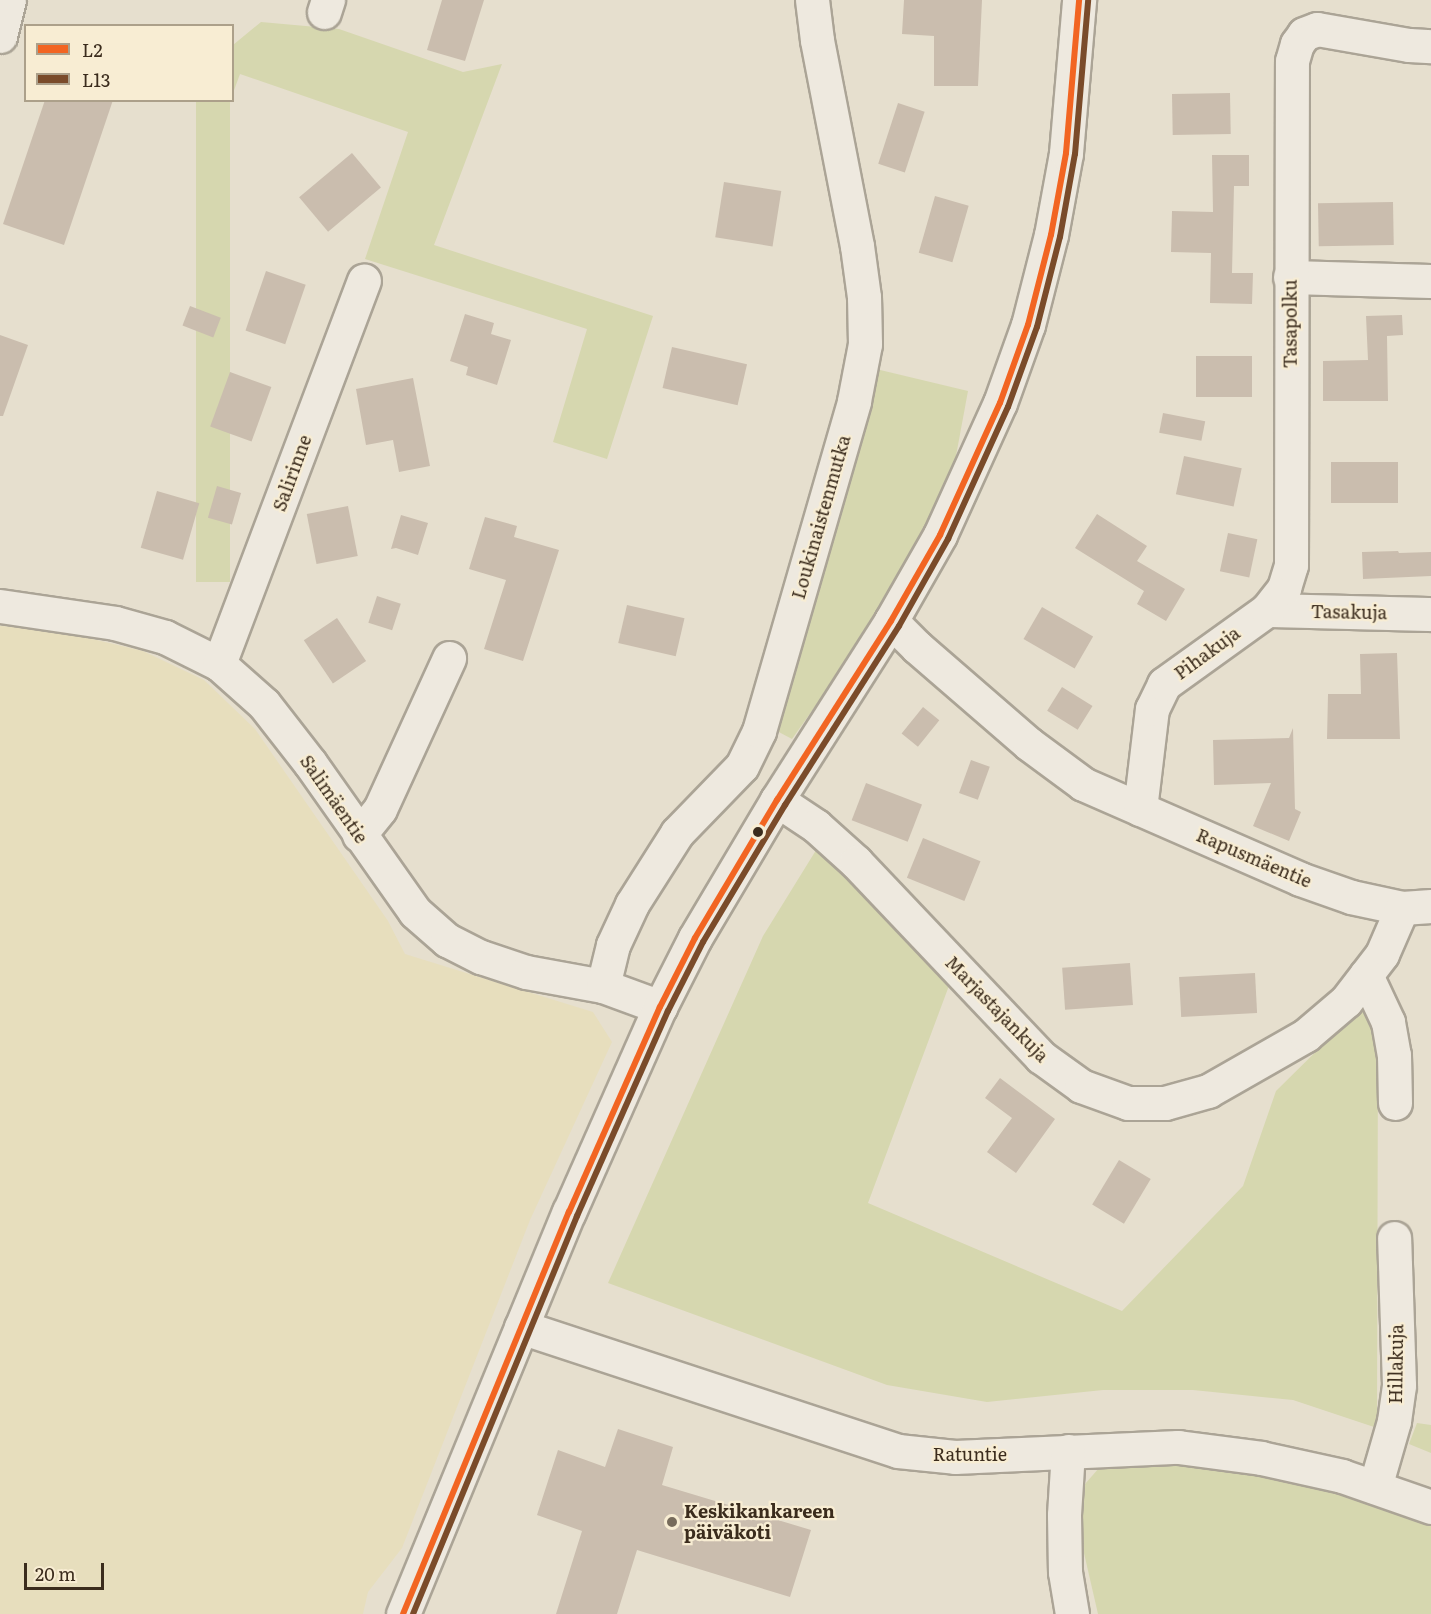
<!DOCTYPE html>
<meta charset="utf-8">
<style>
body{margin:0}
#map{position:relative;width:1431px;height:1614px;overflow:hidden;background:#e6dfce;font-family:Literata,serif}
div>[style]{position:absolute}
.farmland>*{inset:0;background:#e7debd}
.green>*{inset:0;background:#d6d7af;transform-origin:0 0}
.building>*{inset:0;background:#cabdae;transform-origin:0 0}
.roads{filter:drop-shadow(2px 0 #aba496) drop-shadow(-2px 0 #aba496) drop-shadow(0 2px #aba496) drop-shadow(0 -2px #aba496)}
.minor>*{height:33px;margin:-16.5px;padding:0 16.5px;transform-origin:16.5px;border-radius:16.5px;background:#eee9df}
.bus-1>*{height:6px;margin:-3px;padding:0 3px;transform-origin:3px;border-radius:3px;background:#f26522}
.bus-2>*{height:6px;margin:-3px;padding:0 3px;transform-origin:3px;border-radius:3px;background:#7a4b2a}
.dots>*{width:16px;height:16px;translate:-50% -50%;box-sizing:border-box;border:3px solid #f8edd3;border-radius:50%}
span{translate:-50% -50%;white-space:nowrap;text-align:center;line-height:1.15;-webkit-text-stroke:4.5px #f8edd3;paint-order:stroke}
.street-label{font-size:18px;color:#3b2c1d}
.poi-label{font-size:18px;color:#3b2c1d;font-weight:700}
.left{translate:0 -50%;text-align:left}
.legend{position:absolute;left:24px;top:24px;width:210px;height:78px;box-sizing:border-box;background:#f8edd3;border:2px solid #aca08a;margin:0;padding:8px 10px;list-style:none;font-size:18px;color:#3b2c1d}
.legend li{display:flex;align-items:center;gap:12px;height:30px}
.legend b{width:30px;border:2px solid #aca08a}
.scale{position:absolute;left:24px;top:1563px;width:80px;height:27px;box-sizing:border-box;border:3px solid #3b2c1d;border-top:0;padding-left:8px;font-size:18px;line-height:21px;white-space:nowrap;color:#3b2c1d;-webkit-text-stroke:4px #f8edd3;paint-order:stroke}
</style>
<div id="map">
<div class="farmland">
<i style="clip-path:polygon(0 626px,46px 628px,143px 651px,204px 680px,255px 729px,388px 921px,405px 954px,593px 1012px,612px 1042px,530px 1220px,402px 1548px,368px 1592px,363px 1614px,0 1614px)"></i>
</div>
<div class="green">
<i style="clip-path:polygon(261px 22px,339px 29px,463px 72px,502px 64px,434px 245px,653px 316px,607px 459px,553px 442px,587px 329px,365px 259px,408px 132px,240px 74px,233px 93px,233px 45px)"></i>
<i style="left:196px;top:101px;width:34px;height:481px"></i>
<i style="clip-path:polygon(876px 369px,968px 391px,953px 472px,886px 606px,792px 739px,775px 730px)"></i>
<i style="clip-path:polygon(818px 847px,953px 975px,868px 1203px,1122px 1311px,1243px 1186px,1276px 1091px,1361px 1007px,1378px 1043px,1377px 1428px,1293px 1400px,1193px 1390px,1103px 1390px,987px 1402px,887px 1385px,608px 1283px,763px 936px)"></i>
<i style="clip-path:polygon(1417px 1423px,1431px 1425px,1431px 1453px,1409px 1444px)"></i>
<i style="clip-path:polygon(1106px 1460px,1224px 1462px,1330px 1489px,1431px 1525px,1431px 1614px,1098px 1614px,1081px 1540px,1085px 1484px)"></i>
</div>
<div class="building">
<i style="clip-path:polygon(442px 0,484px 0,465px 61px,427px 50px)"></i>
<i style="clip-path:polygon(904px 0,982px 0,978px 86px,934px 86px,934px 36px,902px 34px)"></i>
<i style="left:1230px;top:93px;width:41px;height:58px;rotate:89deg"></i>
<i style="clip-path:polygon(45px 100px,113px 100px,64px 245px,3px 224px)"></i>
<i style="left:898px;top:103px;width:28px;height:64px;rotate:18deg"></i>
<i style="left:352px;top:153px;width:45px;height:69px;rotate:50deg"></i>
<i style="clip-path:polygon(1212px 155px,1249px 155px,1249px 186px,1234px 186px,1232px 273px,1253px 273px,1252px 304px,1210px 303px,1211px 253px,1171px 252px,1172px 211px,1213px 212px)"></i>
<i style="left:724px;top:182px;width:58px;height:56px;rotate:9deg"></i>
<i style="left:935px;top:196px;width:35px;height:59px;rotate:16deg"></i>
<i style="left:1393px;top:202px;width:43px;height:75px;rotate:89deg"></i>
<i style="left:266px;top:271px;width:42px;height:63px;rotate:19deg"></i>
<i style="left:190px;top:306px;width:33px;height:21px;rotate:21deg"></i>
<i style="clip-path:polygon(465px 314px,494px 323px,491px 334px,511px 340px,497px 385px,466px 375px,468px 367px,450px 361px)"></i>
<i style="clip-path:polygon(1402px 315px,1403px 335px,1387px 336px,1388px 401px,1323px 401px,1323px 361px,1368px 360px,1366px 316px)"></i>
<i style="clip-path:polygon(0 335px,28px 345px,3px 416px,0 416px)"></i>
<i style="left:672px;top:347px;width:77px;height:42px;rotate:13deg"></i>
<i style="left:1252px;top:356px;width:41px;height:56px;rotate:90deg"></i>
<i style="left:230px;top:372px;width:44px;height:58px;rotate:20deg"></i>
<i style="clip-path:polygon(413px 378px,430px 466px,399px 472px,393px 440px,366px 445px,356px 389px)"></i>
<i style="left:1163px;top:413px;width:43px;height:20px;rotate:11deg"></i>
<i style="left:1184px;top:456px;width:59px;height:39px;rotate:12deg"></i>
<i style="left:1331px;top:462px;width:67px;height:41px"></i>
<i style="left:217px;top:486px;width:25px;height:33px;rotate:16deg"></i>
<i style="left:157px;top:491px;width:44px;height:59px;rotate:16deg"></i>
<i style="left:348px;top:506px;width:51px;height:42px;rotate:79deg"></i>
<i style="clip-path:polygon(1097px 514px,1147px 546px,1137px 561px,1185px 589px,1166px 621px,1137px 604px,1144px 591px,1075px 548px)"></i>
<i style="clip-path:polygon(401px 515px,428px 523px,418px 555px,396px 548px,391px 549px)"></i>
<i style="clip-path:polygon(485px 517px,517px 526px,514px 537px,559px 550px,523px 661px,484px 649px,506px 580px,469px 569px)"></i>
<i style="left:1228px;top:533px;width:30px;height:39px;rotate:12deg"></i>
<i style="clip-path:polygon(1398px 551px,1399px 553px,1431px 552px,1431px 576px,1363px 579px,1362px 552px)"></i>
<i style="left:377px;top:596px;width:25px;height:28px;rotate:18deg"></i>
<i style="left:627px;top:605px;width:59px;height:39px;rotate:13deg"></i>
<i style="left:1042px;top:607px;width:59px;height:37px;rotate:30deg"></i>
<i style="left:337px;top:618px;width:52px;height:40px;rotate:56deg"></i>
<i style="clip-path:polygon(1397px 653px,1400px 739px,1327px 739px,1328px 694px,1361px 694px,1360px 654px)"></i>
<i style="left:1062px;top:687px;width:36px;height:28px;rotate:32deg"></i>
<i style="left:923px;top:707px;width:21px;height:34px;rotate:39deg"></i>
<i style="clip-path:polygon(1293px 728px,1295px 809px,1301px 812px,1289px 841px,1253px 826px,1271px 783px,1214px 785px,1213px 740px,1289px 738px)"></i>
<i style="left:971px;top:760px;width:20px;height:35px;rotate:20deg"></i>
<i style="left:866px;top:783px;width:60px;height:40px;rotate:21deg"></i>
<i style="left:923px;top:838px;width:62px;height:43px;rotate:22deg"></i>
<i style="left:1130px;top:963px;width:42px;height:68px;rotate:86deg"></i>
<i style="left:1255px;top:973px;width:40px;height:76px;rotate:87deg"></i>
<i style="clip-path:polygon(1000px 1078px,1055px 1119px,1016px 1173px,987px 1152px,1012px 1118px,985px 1098px)"></i>
<i style="left:1119px;top:1160px;width:37px;height:52px;rotate:31deg"></i>
<i style="clip-path:polygon(618px 1429px,673px 1447px,662px 1485px,811px 1530px,790px 1597px,637px 1550px,617px 1614px,556px 1614px,582px 1531px,537px 1515px,558px 1450px,605px 1467px)"></i>
</div>
<div class="roads">
<div class="minor">
<i style="left:324px;top:12px;width:13px;rotate:-72deg"></i>
<i style="left:0;top:36px;width:37px;rotate:-76deg"></i>
<i style="left:1290px;top:277px;width:141px;rotate:1.6deg"></i>
<i style="left:0;top:606px;width:116px;rotate:8.4deg"></i>
<i style="left:115px;top:623px;width:52px;rotate:15.6deg"></i>
<i style="left:165px;top:637px;width:60px;rotate:26.6deg"></i>
<i style="left:219px;top:664px;width:60px;rotate:41.6deg"></i>
<i style="left:264px;top:704px;width:75px;rotate:52.1deg"></i>
<i style="left:310px;top:763px;width:182px;rotate:54.8deg"></i>
<i style="left:415px;top:912px;width:43px;rotate:41.2deg"></i>
<i style="left:447px;top:940px;width:38px;rotate:27deg"></i>
<i style="left:481px;top:957px;width:47px;rotate:18.4deg"></i>
<i style="left:526px;top:972px;width:78px;rotate:10.3deg"></i>
<i style="left:603px;top:986px;width:61px;rotate:20.2deg"></i>
<i style="left:1267px;top:610px;width:164px;rotate:1.4deg"></i>
<i style="left:891px;top:621px;width:37px;rotate:45deg"></i>
<i style="left:917px;top:647px;width:148px;rotate:40.9deg"></i>
<i style="left:1029px;top:744px;width:67px;rotate:36.5deg"></i>
<i style="left:1083px;top:784px;width:237px;rotate:23.6deg"></i>
<i style="left:1300px;top:879px;width:54px;rotate:19.4deg"></i>
<i style="left:1351px;top:897px;width:52px;rotate:12.2deg"></i>
<i style="left:1402px;top:908px;width:29px;rotate:-4deg"></i>
<i style="left:219px;top:664px;width:410px;rotate:-69.3deg"></i>
<i style="left:777px;top:800px;width:47px;rotate:33.7deg"></i>
<i style="left:816px;top:826px;width:54px;rotate:42deg"></i>
<i style="left:856px;top:862px;width:269px;rotate:46.5deg"></i>
<i style="left:1041px;top:1057px;width:49px;rotate:35.9deg"></i>
<i style="left:1081px;top:1086px;width:50px;rotate:19.9deg"></i>
<i style="left:1128px;top:1103px;width:37px"></i>
<i style="left:1165px;top:1103px;width:45px;rotate:-15.6deg"></i>
<i style="left:1208px;top:1091px;width:113px;rotate:-29.7deg"></i>
<i style="left:1306px;top:1035px;width:52px;rotate:-40.4deg"></i>
<i style="left:1346px;top:1001px;width:59px;rotate:-52.5deg"></i>
<i style="left:1382px;top:954px;width:50px;rotate:-66.5deg"></i>
<i style="left:1140px;top:809px;width:101px;rotate:-83.2deg"></i>
<i style="left:1152px;top:709px;width:28px;rotate:-64deg"></i>
<i style="left:1164px;top:684px;width:127px;rotate:-35.7deg"></i>
<i style="left:1267px;top:610px;width:28px;rotate:-52deg"></i>
<i style="left:1284px;top:588px;width:24px;rotate:-73deg"></i>
<i style="left:1291px;top:565px;width:504px;rotate:-89.89deg"></i>
<i style="left:1292px;top:61px;width:18px;rotate:-74deg"></i>
<i style="left:1297px;top:44px;width:12px;rotate:-55deg"></i>
<i style="left:1304px;top:34px;width:14px;rotate:-21deg"></i>
<i style="left:1317px;top:29px;width:93px;rotate:9.9deg"></i>
<i style="left:1409px;top:45px;width:22px;rotate:3deg"></i>
<i style="left:359px;top:835px;width:33px;rotate:-51deg"></i>
<i style="left:380px;top:809px;width:166px;rotate:-65.4deg"></i>
<i style="left:1366px;top:975px;width:52px;rotate:64.9deg"></i>
<i style="left:1388px;top:1022px;width:34px;rotate:80deg"></i>
<i style="left:1394px;top:1055px;width:48px;rotate:88.8deg"></i>
<i style="left:603px;top:986px;width:42px;rotate:-76.3deg"></i>
<i style="left:613px;top:945px;width:45px;rotate:-65.1deg"></i>
<i style="left:632px;top:904px;width:84px;rotate:-57.6deg"></i>
<i style="left:677px;top:833px;width:93px;rotate:-45.9deg"></i>
<i style="left:742px;top:766px;width:39px;rotate:-64deg"></i>
<i style="left:759px;top:731px;width:343px;rotate:-73.9deg"></i>
<i style="left:854px;top:401px;width:58px;rotate:-79.1deg"></i>
<i style="left:865px;top:344px;width:47px;rotate:-91.2deg"></i>
<i style="left:864px;top:297px;width:51px;rotate:-97.8deg"></i>
<i style="left:857px;top:246px;width:210px;rotate:-101deg"></i>
<i style="left:817px;top:40px;width:40px;rotate:-97.1deg"></i>
<i style="left:521px;top:1327px;width:397px;rotate:18.2deg"></i>
<i style="left:898px;top:1451px;width:57px;rotate:6deg"></i>
<i style="left:955px;top:1457px;width:223px;rotate:-2.6deg"></i>
<i style="left:1178px;top:1447px;width:84px;rotate:7.5deg"></i>
<i style="left:1261px;top:1458px;width:83px;rotate:12.5deg"></i>
<i style="left:1342px;top:1476px;width:94px;rotate:19.2deg"></i>
<i style="left:1068px;top:1451px;width:64px;rotate:93.6deg"></i>
<i style="left:1064px;top:1515px;width:57px;rotate:89deg"></i>
<i style="left:1065px;top:1572px;width:43px;rotate:80.5deg"></i>
<i style="left:1375px;top:1487px;width:69px;rotate:-73.9deg"></i>
<i style="left:1394px;top:1421px;width:36px;rotate:-82deg"></i>
<i style="left:1399px;top:1385px;width:147px;rotate:-91.9deg"></i>
<i style="left:403px;top:1614px;width:435px;rotate:-67.6deg"></i>
<i style="left:569px;top:1212px;width:224px;rotate:-66.1deg"></i>
<i style="left:660px;top:1007px;width:77px;rotate:-63.1deg"></i>
<i style="left:695px;top:938px;width:161px;rotate:-59.3deg"></i>
<i style="left:777px;top:800px;width:212px;rotate:-57.5deg"></i>
<i style="left:891px;top:621px;width:99px;rotate:-60.3deg"></i>
<i style="left:940px;top:535px;width:145px;rotate:-65.6deg"></i>
<i style="left:1000px;top:403px;width:83px;rotate:-70.3deg"></i>
<i style="left:1028px;top:325px;width:93px;rotate:-75.7deg"></i>
<i style="left:1051px;top:235px;width:83px;rotate:-79.6deg"></i>
<i style="left:1066px;top:153px;width:154px;rotate:-85.1deg"></i>
</div>
</div>
<div class="bus-1">
<i style="left:403px;top:1614px;width:435px;rotate:-67.6deg"></i>
<i style="left:569px;top:1212px;width:224px;rotate:-66.1deg"></i>
<i style="left:660px;top:1007px;width:77px;rotate:-63.1deg"></i>
<i style="left:695px;top:938px;width:161px;rotate:-59.3deg"></i>
<i style="left:777px;top:800px;width:212px;rotate:-57.5deg"></i>
<i style="left:891px;top:621px;width:99px;rotate:-60.3deg"></i>
<i style="left:940px;top:535px;width:145px;rotate:-65.6deg"></i>
<i style="left:1000px;top:403px;width:83px;rotate:-70.3deg"></i>
<i style="left:1028px;top:325px;width:93px;rotate:-75.7deg"></i>
<i style="left:1051px;top:235px;width:83px;rotate:-79.6deg"></i>
<i style="left:1066px;top:153px;width:154px;rotate:-85.1deg"></i>
</div>
<div class="bus-2">
<i style="left:413px;top:1614px;width:430px;rotate:-67.6deg"></i>
<i style="left:577px;top:1216px;width:224px;rotate:-66.1deg"></i>
<i style="left:668px;top:1011px;width:77px;rotate:-63.1deg"></i>
<i style="left:703px;top:942px;width:160px;rotate:-59.1deg"></i>
<i style="left:785px;top:805px;width:212px;rotate:-57.5deg"></i>
<i style="left:899px;top:626px;width:100px;rotate:-60.6deg"></i>
<i style="left:948px;top:539px;width:145px;rotate:-65.6deg"></i>
<i style="left:1008px;top:407px;width:85px;rotate:-70.1deg"></i>
<i style="left:1037px;top:327px;width:93px;rotate:-75.7deg"></i>
<i style="left:1060px;top:237px;width:84px;rotate:-79.8deg"></i>
<i style="left:1075px;top:154px;width:154px;rotate:-85.1deg"></i>
</div>
<div class="dots">
<i style="left:758px;top:832px;background:#3b2c1d"></i>
<i style="left:672px;top:1522px;background:#776b5b"></i>
</div>
<div class="street-label">
<span style="left:1290px;top:324px;rotate:-90deg">Tasapolku</span>
<span style="left:292px;top:473px;rotate:-70deg">Salirinne</span>
<span style="left:821px;top:517px;rotate:-74deg">Loukinaistenmutka</span>
<span style="left:1349px;top:612px;rotate:1deg">Tasakuja</span>
<span style="left:1207px;top:653px;rotate:-36deg">Pihakuja</span>
<span style="left:334px;top:799px;rotate:55deg">Salimäentie</span>
<span style="left:1254px;top:858px;rotate:23deg">Rapusmäentie</span>
<span style="left:997px;top:1009px;rotate:46deg">Marjastajankuja</span>
<span style="left:1396px;top:1364px;rotate:-89deg">Hillakuja</span>
<span style="left:970px;top:1454px">Ratuntie</span>
</div>
<div class="poi-label">
<span class="left" style="left:684px;top:1522px">Keskikankareen<br>päiväkoti</span>
</div>
<ul class="legend">
<li><b style="height:8px;background:#f26522"></b>L2</li>
<li><b style="height:8px;background:#7a4b2a"></b>L13</li>
</ul>
<div class="scale">20 m</div>
</div>
